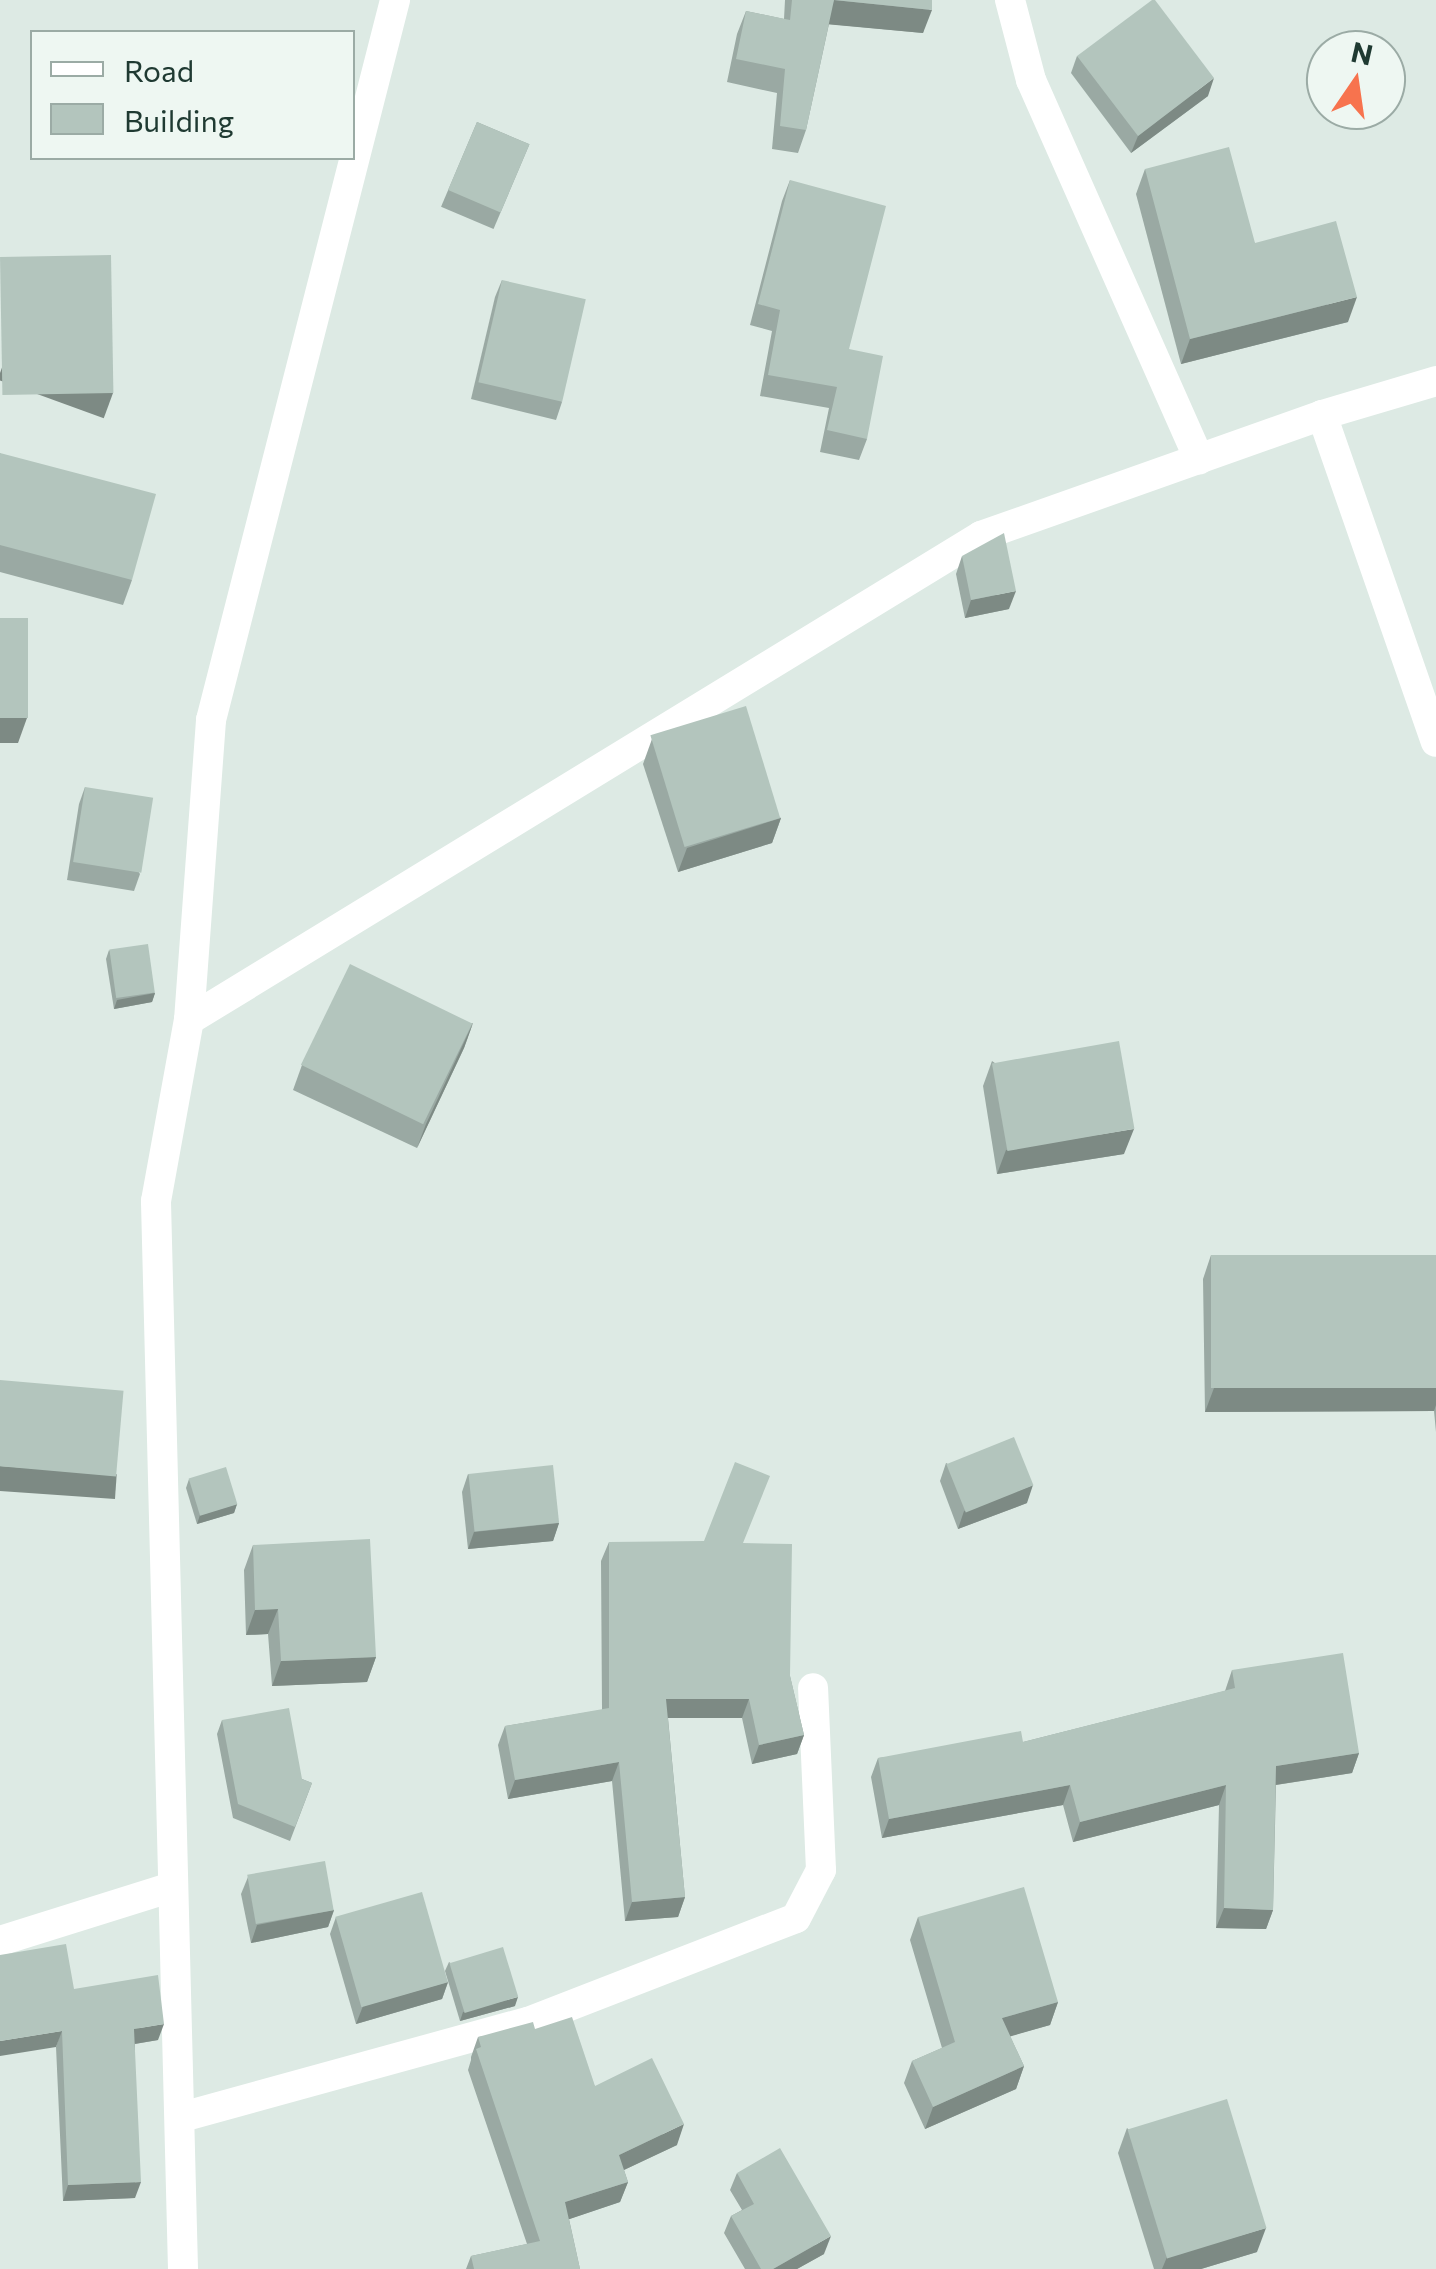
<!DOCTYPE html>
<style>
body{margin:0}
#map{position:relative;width:1436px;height:2269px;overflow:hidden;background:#ddeae4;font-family:Commissioner,sans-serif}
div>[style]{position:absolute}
.minor>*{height:30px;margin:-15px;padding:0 15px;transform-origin:15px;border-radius:15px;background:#fff}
.wall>*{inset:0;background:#9aa9a3;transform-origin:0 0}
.shaded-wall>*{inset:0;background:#7d8a84;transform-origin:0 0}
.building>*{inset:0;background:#b3c5bd;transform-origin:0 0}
span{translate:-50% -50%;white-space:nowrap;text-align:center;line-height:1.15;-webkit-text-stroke:8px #eef7f2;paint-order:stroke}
.legend{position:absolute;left:30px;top:30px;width:325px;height:130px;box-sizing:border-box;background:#eef7f2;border:2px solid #9baba5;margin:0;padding:12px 18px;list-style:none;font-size:30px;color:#1f3a32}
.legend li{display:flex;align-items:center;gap:20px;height:50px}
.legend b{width:50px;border:2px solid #9baba5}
.north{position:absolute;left:1306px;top:30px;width:100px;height:100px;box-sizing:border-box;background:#eef7f2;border:2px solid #9baba5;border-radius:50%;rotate:13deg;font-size:28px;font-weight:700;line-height:40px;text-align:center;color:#1f3a32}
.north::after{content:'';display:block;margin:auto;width:35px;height:45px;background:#f7734e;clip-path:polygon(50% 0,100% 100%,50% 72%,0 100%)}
</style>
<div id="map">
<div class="minor">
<i style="left:1010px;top:0;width:83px;rotate:75.3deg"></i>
<i style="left:1031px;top:80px;width:415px;rotate:66.1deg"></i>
<i style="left:1322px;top:415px;width:346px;rotate:70.8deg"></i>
<i style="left:189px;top:1020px;width:928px;rotate:-31.43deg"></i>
<i style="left:981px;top:536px;width:362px;rotate:-19.5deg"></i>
<i style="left:1322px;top:415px;width:119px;rotate:-16.6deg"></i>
<i style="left:0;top:1941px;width:180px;rotate:-17.4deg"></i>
<i style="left:182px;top:2117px;width:359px;rotate:-15.4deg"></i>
<i style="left:528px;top:2022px;width:287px;rotate:-21.2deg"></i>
<i style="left:796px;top:1918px;width:54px;rotate:-62.5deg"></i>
<i style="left:821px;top:1870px;width:182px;rotate:-92.5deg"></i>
<i style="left:183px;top:2269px;width:1068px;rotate:-91.45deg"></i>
<i style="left:156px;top:1201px;width:184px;rotate:-79.7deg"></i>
<i style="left:189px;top:1020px;width:301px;rotate:-85.8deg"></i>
<i style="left:211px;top:720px;width:743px;rotate:-75.66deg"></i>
</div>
<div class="wall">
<i style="clip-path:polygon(785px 0,932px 0,923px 33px,829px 24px,806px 130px,798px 153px,772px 149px,777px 93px,727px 82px,737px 34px,746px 11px,784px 19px)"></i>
<i style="clip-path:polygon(1077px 56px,1208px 96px,1131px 153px,1071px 73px)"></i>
<i style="left:477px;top:122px;width:57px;height:92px;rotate:23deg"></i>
<i style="clip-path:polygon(1145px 169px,1255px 243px,1348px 322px,1181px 364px,1136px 194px)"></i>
<i style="clip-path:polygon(790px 180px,849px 349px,867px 439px,859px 460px,820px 452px,829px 408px,760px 396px,772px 331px,750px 325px,782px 201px)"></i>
<i style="clip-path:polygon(502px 280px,562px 402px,556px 420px,471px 399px,495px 297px)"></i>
<i style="clip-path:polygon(0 453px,132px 580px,123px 605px,0 572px)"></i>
<i style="clip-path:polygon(962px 556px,1009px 609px,965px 618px,956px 574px)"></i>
<i style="clip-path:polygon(652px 739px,781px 818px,772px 843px,678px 872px,643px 764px)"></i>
<i style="clip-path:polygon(85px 787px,140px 874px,134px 891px,67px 880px,79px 804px)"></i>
<i style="clip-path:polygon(109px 950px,155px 993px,152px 1002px,114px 1009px,106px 959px)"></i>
<i style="clip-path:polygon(473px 1023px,464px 1048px,417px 1148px,293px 1090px,302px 1065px)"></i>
<i style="clip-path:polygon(992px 1061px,1124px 1154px,997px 1174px,983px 1086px)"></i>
<i style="clip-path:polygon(1211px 1255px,1436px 1255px,1436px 1432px,1434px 1411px,1205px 1412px,1203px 1279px)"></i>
<i style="clip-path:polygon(946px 1463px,1027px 1503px,958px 1529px,940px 1481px)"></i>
<i style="clip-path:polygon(468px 1474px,559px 1523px,553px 1541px,468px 1549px,462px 1492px)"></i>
<i style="clip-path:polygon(189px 1479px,237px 1504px,234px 1513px,197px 1524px,186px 1488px)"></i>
<i style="clip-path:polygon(609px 1542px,744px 1543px,790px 1676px,804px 1735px,797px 1754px,752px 1764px,742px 1718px,668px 1718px,685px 1897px,678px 1917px,625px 1921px,612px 1781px,508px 1799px,498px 1745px,505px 1726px,602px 1710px,601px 1561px)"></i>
<i style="clip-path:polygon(253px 1545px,376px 1657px,367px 1682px,272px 1686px,268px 1634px,246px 1635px,244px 1570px)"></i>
<i style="clip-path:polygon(1232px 1670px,1359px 1753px,1352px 1773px,1276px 1785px,1273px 1910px,1266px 1929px,1216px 1928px,1219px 1805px,1073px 1842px,1063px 1805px,882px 1838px,871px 1777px,878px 1758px,1023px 1742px,1225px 1691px)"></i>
<i style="clip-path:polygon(222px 1720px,302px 1779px,312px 1783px,290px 1841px,233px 1818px,217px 1734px)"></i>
<i style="clip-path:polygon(248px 1877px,334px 1910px,328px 1927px,251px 1943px,241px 1894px)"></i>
<i style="clip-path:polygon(336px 1917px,448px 1982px,442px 1999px,356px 2024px,330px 1934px)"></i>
<i style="clip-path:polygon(918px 1917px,1058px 2002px,1050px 2025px,1010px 2036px,1024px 2066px,1016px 2089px,925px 2129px,904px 2083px,912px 2061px,942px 2048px,910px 1940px)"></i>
<i style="clip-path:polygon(449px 1962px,515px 2006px,460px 2021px,445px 1971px)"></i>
<i style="clip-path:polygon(74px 1989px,158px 2040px,135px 2044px,135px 2198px,63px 2201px,56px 2047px)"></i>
<i style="clip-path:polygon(535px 2029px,595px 2086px,677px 2145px,624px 2170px,628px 2182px,620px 2202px,569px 2219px,580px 2269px,466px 2269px,471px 2256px,527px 2244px,468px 2070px,471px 2060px,471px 2057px,478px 2037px)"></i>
<i style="clip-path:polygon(1127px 2128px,1257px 2252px,1201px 2269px,1154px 2269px,1118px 2153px)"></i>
<i style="clip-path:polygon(737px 2173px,824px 2254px,797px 2269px,745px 2269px,724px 2233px,731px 2216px,742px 2210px,730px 2190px)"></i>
</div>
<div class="shaded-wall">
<i style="clip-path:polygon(834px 0,932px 10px,923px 33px,825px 24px)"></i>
<i style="clip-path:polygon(1214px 78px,1208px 96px,1131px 153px,1138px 136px)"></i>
<i style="clip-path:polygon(1357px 297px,1348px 322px,1181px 364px,1190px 339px)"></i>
<i style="left:113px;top:393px;width:27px;height:113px;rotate:110deg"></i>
<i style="clip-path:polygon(1016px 591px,1009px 609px,965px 618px,971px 600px)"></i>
<i style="clip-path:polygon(0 718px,27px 718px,18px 743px,0 743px)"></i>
<i style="clip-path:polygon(781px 818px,772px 843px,678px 872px,687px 848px)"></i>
<i style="clip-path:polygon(155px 993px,152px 1002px,114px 1009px,117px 1000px)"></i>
<i style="clip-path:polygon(473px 1023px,464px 1048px,417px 1148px,426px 1124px)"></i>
<i style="clip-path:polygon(1134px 1129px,1124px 1154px,997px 1174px,1006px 1150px)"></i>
<i style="clip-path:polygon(1436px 1387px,1436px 1405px,1434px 1411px,1205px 1412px,1214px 1388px)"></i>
<i style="left:0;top:1466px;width:117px;height:25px;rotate:4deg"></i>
<i style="clip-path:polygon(1033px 1485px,1027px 1503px,958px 1529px,964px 1511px)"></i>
<i style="clip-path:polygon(237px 1504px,234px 1513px,197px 1524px,200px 1515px)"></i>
<i style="clip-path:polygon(559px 1523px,553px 1541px,468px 1549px,474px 1532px)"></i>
<i style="clip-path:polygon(278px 1609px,268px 1634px,246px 1635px,255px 1610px)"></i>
<i style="clip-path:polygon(376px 1657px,367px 1682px,272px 1686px,281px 1661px)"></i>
<i style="clip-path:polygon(666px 1699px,749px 1699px,742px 1718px,659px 1718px)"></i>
<i style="clip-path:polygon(804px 1735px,797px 1754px,752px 1764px,759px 1745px)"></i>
<i style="clip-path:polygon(1359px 1753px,1352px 1773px,1269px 1786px,1276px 1766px)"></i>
<i style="clip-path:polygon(619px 1762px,612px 1781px,508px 1799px,515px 1780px)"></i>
<i style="clip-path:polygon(1070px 1785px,1063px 1805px,882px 1838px,889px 1819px)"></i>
<i style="clip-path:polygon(1226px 1785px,1219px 1805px,1073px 1842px,1080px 1822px)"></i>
<i style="clip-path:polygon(685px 1897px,678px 1917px,625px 1921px,632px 1902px)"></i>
<i style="clip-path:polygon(1224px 1908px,1273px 1910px,1266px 1929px,1216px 1928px)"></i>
<i style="clip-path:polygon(334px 1910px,328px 1927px,251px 1943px,257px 1925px)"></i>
<i style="clip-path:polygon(448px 1982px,442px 1999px,356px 2024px,363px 2006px)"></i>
<i style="clip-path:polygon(518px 1997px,515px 2006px,460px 2021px,463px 2012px)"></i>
<i style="clip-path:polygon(1058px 2002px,1050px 2025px,994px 2041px,1002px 2018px)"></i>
<i style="clip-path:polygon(164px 2024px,158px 2040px,128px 2045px,134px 2029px)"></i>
<i style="clip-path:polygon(62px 2031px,56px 2047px,0 2056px,0 2041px)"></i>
<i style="clip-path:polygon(1024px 2066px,1016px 2089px,925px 2129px,933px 2107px)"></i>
<i style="clip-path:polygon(684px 2124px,677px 2145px,611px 2176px,619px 2155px)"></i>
<i style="clip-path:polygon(141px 2182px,135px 2198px,63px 2201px,68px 2185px)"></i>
<i style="clip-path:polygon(628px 2182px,620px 2202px,558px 2223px,565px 2202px)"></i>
<i style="clip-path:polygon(1266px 2228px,1257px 2252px,1201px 2269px,1162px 2269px,1167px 2257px)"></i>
<i style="clip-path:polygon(831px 2236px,824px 2254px,797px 2269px,773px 2269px)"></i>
</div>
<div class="building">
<i style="clip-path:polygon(792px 0,932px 0,932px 10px,834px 0,806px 130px,780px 126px,785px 69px,736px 59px,746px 11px,790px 20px)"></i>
<i style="clip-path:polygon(1152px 0,1155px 0,1214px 78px,1138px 136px,1077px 56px)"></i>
<i style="left:477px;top:122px;width:57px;height:74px;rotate:23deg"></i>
<i style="clip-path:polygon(1229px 147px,1255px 243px,1336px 221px,1357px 297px,1190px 339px,1145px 169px)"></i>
<i style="clip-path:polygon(790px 180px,886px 206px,849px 349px,883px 356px,867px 439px,827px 430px,837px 387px,768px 375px,780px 310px,758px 304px)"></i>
<i style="left:111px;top:255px;width:138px;height:111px;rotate:89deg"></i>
<i style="left:502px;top:280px;width:86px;height:105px;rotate:13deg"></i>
<i style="clip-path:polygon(0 453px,156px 494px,132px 580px,0 545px)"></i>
<i style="clip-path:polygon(1004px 533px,1016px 591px,971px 600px,962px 556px)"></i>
<i style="left:0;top:618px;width:28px;height:100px"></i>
<i style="left:746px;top:706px;width:117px;height:100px;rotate:73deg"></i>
<i style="left:85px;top:787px;width:69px;height:76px;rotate:9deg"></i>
<i style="left:148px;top:944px;width:49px;height:39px;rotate:82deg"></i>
<i style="left:350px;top:964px;width:136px;height:112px;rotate:26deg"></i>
<i style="left:1119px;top:1041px;width:89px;height:129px;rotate:80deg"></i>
<i style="left:1211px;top:1255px;width:225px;height:133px"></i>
<i style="left:0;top:1380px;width:124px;height:86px;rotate:5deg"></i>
<i style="left:1014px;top:1437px;width:52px;height:73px;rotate:68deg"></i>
<i style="clip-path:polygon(735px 1462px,770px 1476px,743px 1543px,792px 1544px,790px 1676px,804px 1735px,759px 1745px,749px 1699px,666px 1699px,685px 1897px,632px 1902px,619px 1762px,515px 1780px,505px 1726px,609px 1708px,609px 1542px,704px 1541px)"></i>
<i style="left:553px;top:1465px;width:58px;height:85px;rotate:84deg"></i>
<i style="left:226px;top:1467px;width:39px;height:39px;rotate:73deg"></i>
<i style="clip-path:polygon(370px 1539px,376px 1657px,281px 1661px,278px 1609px,255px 1610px,253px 1545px)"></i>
<i style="clip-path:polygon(1343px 1653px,1359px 1753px,1276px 1766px,1273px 1910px,1224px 1908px,1226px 1785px,1080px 1822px,1070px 1785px,889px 1819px,878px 1758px,1021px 1731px,1023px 1742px,1235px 1688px,1232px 1670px)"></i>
<i style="clip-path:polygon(289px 1708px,302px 1779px,312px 1783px,295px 1827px,238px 1804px,222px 1720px)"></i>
<i style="left:325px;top:1861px;width:50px;height:79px;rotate:80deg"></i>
<i style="clip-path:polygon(1024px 1887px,1058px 2002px,1002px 2018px,1024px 2066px,933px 2107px,912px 2061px,955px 2042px,918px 1917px)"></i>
<i style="left:422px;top:1892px;width:94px;height:90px;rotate:74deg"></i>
<i style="clip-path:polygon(66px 1944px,74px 1989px,158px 1975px,164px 2024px,134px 2029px,141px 2182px,68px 2185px,62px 2031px,0 2041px,0 1955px)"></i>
<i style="left:503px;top:1947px;width:52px;height:56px;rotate:73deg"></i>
<i style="clip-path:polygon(572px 2017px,595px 2086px,652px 2058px,684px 2124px,619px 2155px,628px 2182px,565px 2202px,580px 2269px,474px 2269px,471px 2256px,540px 2241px,476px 2049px,481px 2047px,478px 2037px,533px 2022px,535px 2029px)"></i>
<i style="left:1227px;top:2099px;width:135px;height:104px;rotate:73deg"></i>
<i style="clip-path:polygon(780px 2148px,831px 2236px,773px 2269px,761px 2269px,731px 2216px,754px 2204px,737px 2173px)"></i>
</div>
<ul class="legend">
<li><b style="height:12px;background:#fff"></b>Road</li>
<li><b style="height:28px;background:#b3c5bd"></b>Building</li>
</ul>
<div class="north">N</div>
</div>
